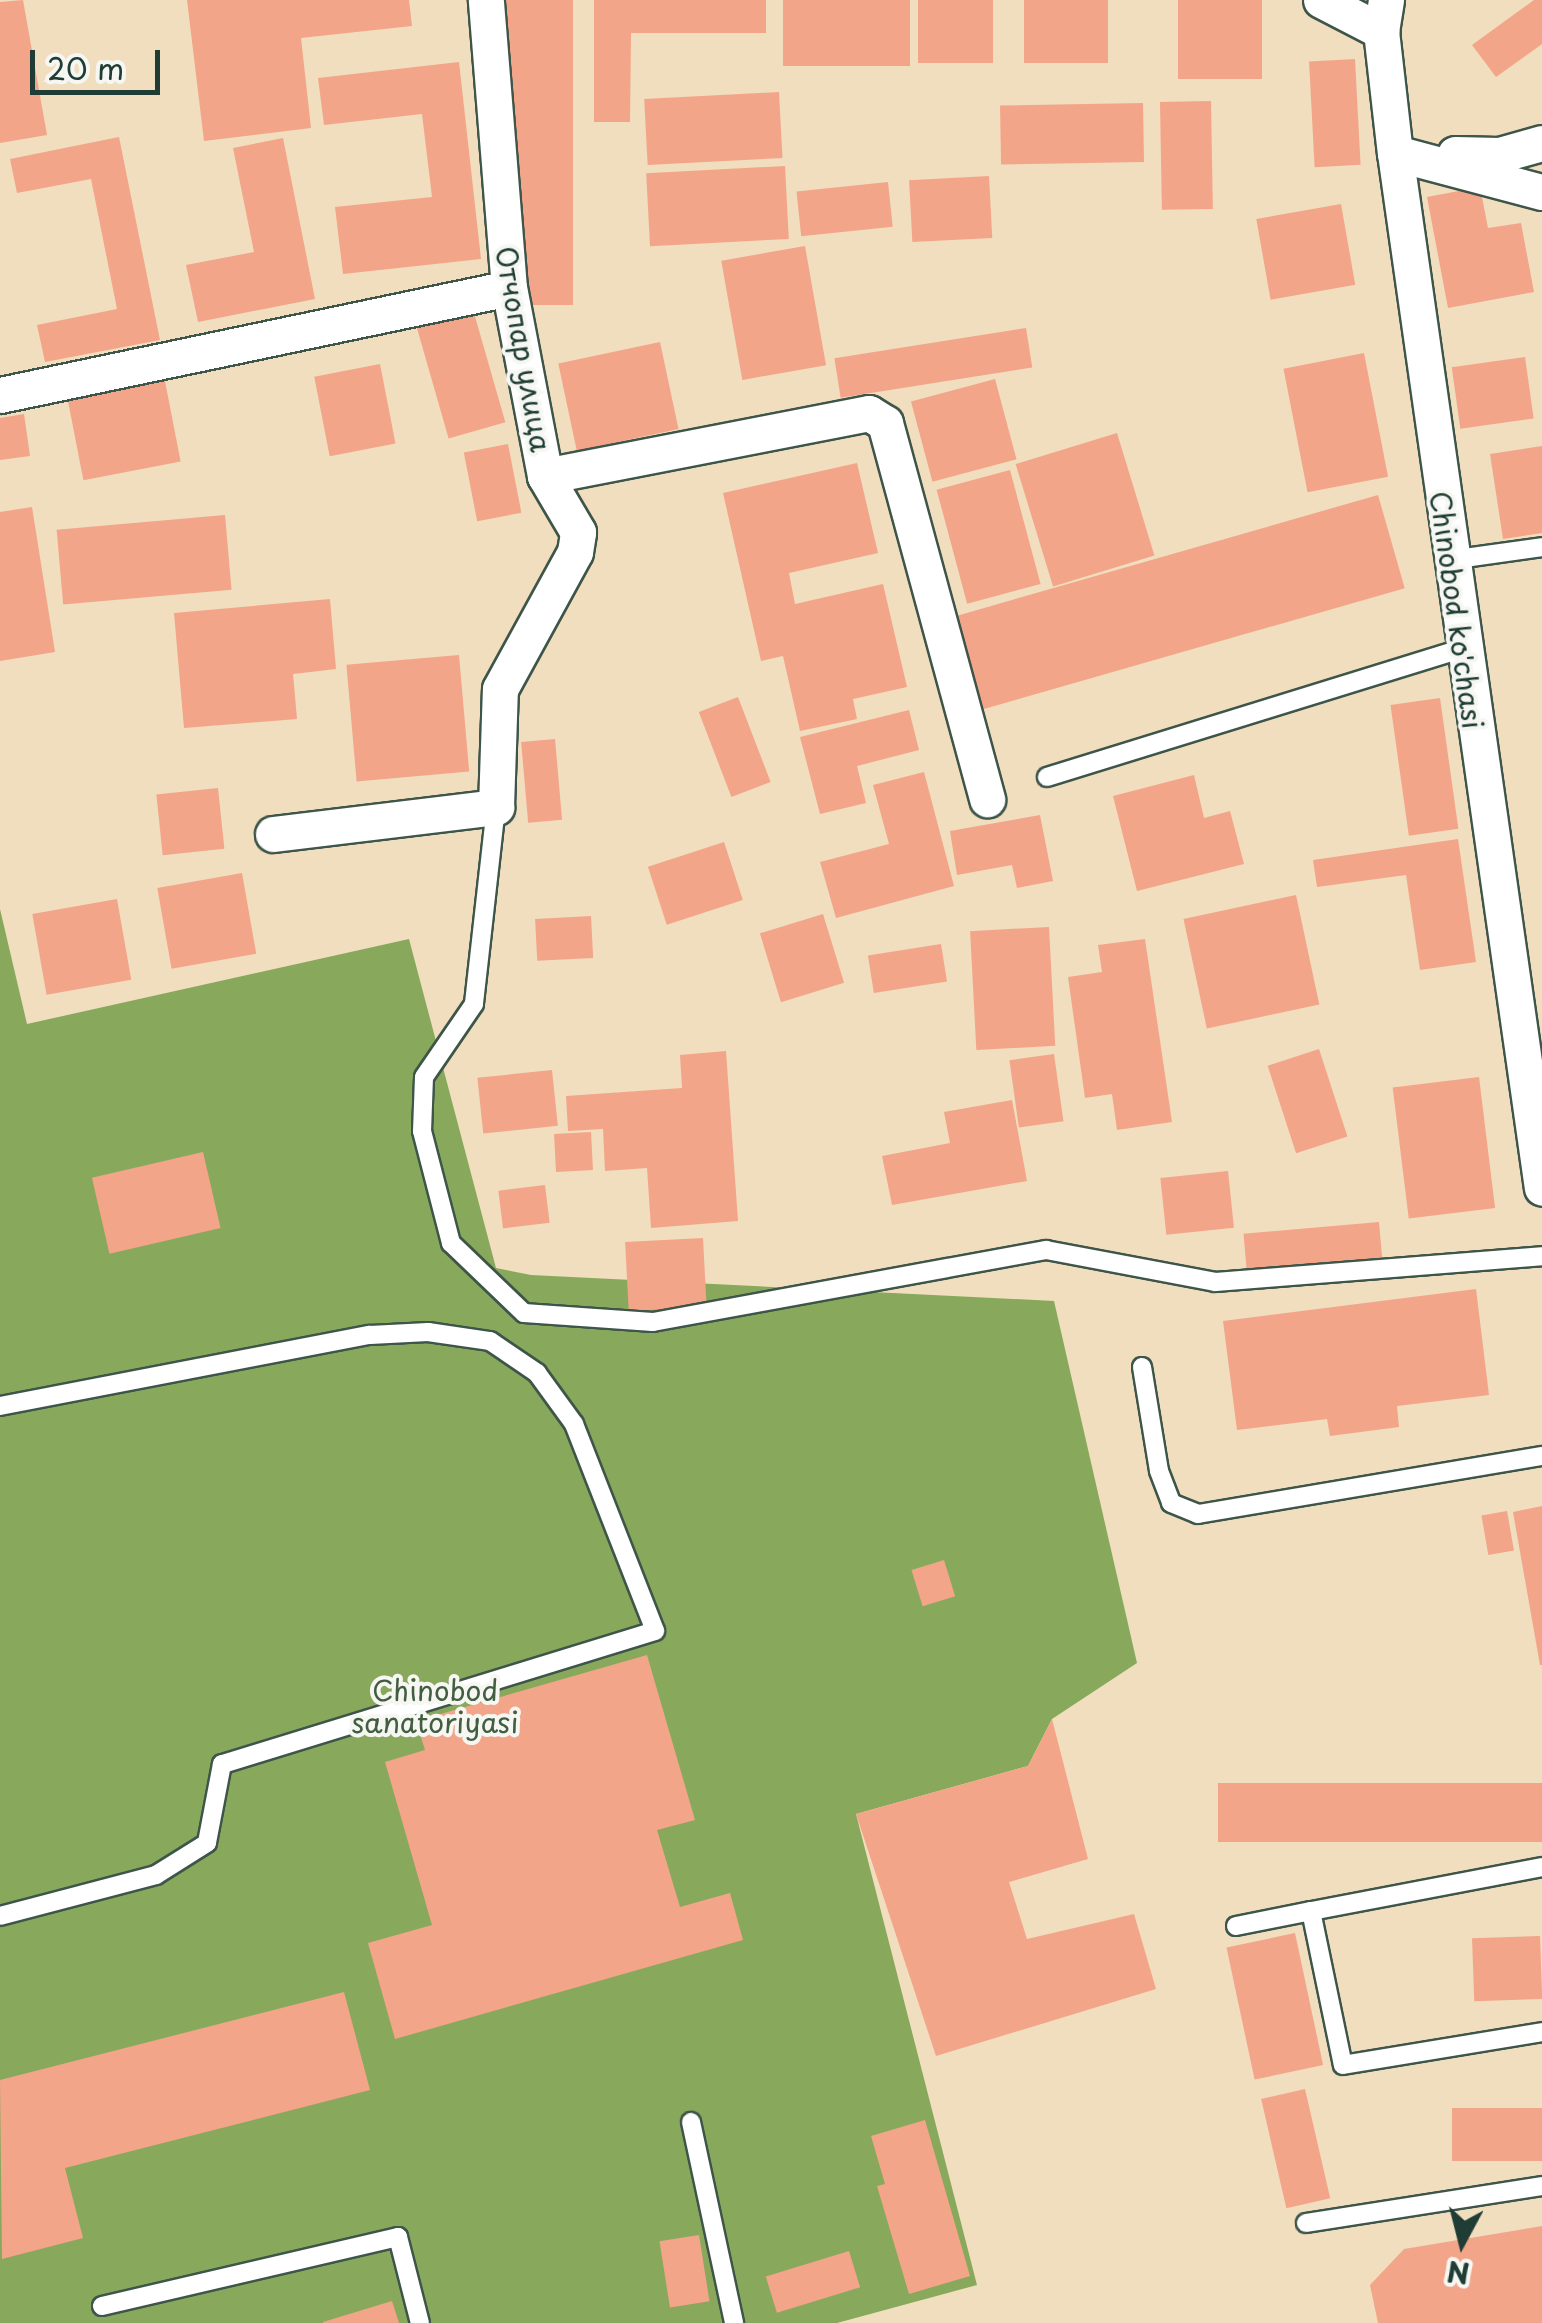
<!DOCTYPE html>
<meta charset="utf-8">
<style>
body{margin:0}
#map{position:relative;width:1542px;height:2323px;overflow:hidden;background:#f0debe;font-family:"Playpen Sans",sans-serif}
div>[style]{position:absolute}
.forest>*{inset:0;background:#88a95c}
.building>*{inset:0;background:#f3a589;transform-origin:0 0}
.roads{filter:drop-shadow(2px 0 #3e5549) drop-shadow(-2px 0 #3e5549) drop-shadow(0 2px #3e5549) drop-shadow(0 -2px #3e5549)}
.lane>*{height:18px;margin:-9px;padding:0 9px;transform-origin:9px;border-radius:9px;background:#fff}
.street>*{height:35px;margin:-17.5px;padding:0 17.5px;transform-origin:17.5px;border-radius:17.5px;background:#fff}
span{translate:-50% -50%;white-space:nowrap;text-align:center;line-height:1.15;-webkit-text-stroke:8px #f6f6f2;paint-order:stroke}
.street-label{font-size:28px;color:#1f3d34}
.park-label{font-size:28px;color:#425e41}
.north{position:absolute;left:1412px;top:2193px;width:100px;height:100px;-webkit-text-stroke:8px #f6f6f2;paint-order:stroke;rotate:187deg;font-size:28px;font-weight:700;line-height:40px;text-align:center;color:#1f3d34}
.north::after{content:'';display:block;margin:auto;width:35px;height:45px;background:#1f3d34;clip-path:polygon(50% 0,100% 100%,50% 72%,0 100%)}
.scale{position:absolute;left:30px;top:50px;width:130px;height:45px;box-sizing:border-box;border:5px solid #1f3d34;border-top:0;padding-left:12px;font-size:30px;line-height:35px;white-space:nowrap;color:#1f3d34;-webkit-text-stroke:8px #f6f6f2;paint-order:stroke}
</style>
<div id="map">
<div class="forest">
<i style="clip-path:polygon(0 909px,27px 1024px,409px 939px,496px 1268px,531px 1275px,1054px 1301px,1137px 1663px,1052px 1719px,1028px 1766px,856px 1814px,977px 2285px,837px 2323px,0 2323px)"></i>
</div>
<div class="building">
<i style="clip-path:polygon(23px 0,47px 135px,0 143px,0 2px)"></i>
<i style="clip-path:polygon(187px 0,409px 0,412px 26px,301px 38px,311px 128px,204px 141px)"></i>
<i style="left:499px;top:0;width:74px;height:305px"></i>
<i style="clip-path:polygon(594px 0,766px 0,766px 33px,631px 33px,630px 122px,594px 122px)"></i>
<i style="left:783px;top:0;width:127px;height:66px"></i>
<i style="left:918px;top:0;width:75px;height:63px"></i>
<i style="left:1024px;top:0;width:84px;height:63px"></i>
<i style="left:1178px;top:0;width:84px;height:79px"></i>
<i style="clip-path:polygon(1534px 0,1542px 0,1542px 44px,1496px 77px,1472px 45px)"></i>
<i style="left:1355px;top:59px;width:106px;height:46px;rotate:87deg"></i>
<i style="clip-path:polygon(459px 62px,481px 259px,343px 274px,335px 207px,432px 197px,422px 114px,324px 125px,318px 78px)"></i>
<i style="left:779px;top:92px;width:66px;height:135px;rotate:87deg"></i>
<i style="left:1211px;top:101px;width:108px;height:51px;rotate:89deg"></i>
<i style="left:1143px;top:103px;width:59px;height:143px;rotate:89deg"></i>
<i style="clip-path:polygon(119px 137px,160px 340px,45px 362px,37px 325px,117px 309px,91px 179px,17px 193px,10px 159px)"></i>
<i style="clip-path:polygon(283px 138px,315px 299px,198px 322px,186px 265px,254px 252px,233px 148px)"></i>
<i style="left:785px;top:166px;width:73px;height:139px;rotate:87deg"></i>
<i style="left:989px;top:176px;width:62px;height:80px;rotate:87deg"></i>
<i style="left:888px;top:182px;width:45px;height:92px;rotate:84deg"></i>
<i style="clip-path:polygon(1480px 187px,1488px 228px,1521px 223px,1534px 292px,1448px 308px,1427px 197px)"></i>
<i style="left:1341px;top:204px;width:82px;height:86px;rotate:80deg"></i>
<i style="left:805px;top:246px;width:121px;height:85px;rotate:80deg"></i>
<i style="left:472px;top:306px;width:121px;height:59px;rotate:74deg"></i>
<i style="left:1026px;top:328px;width:40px;height:194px;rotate:81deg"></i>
<i style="left:660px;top:342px;width:89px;height:104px;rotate:78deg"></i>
<i style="left:1364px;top:353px;width:126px;height:82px;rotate:79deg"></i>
<i style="left:1525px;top:357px;width:62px;height:74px;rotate:82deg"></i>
<i style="left:380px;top:364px;width:81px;height:67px;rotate:79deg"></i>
<i style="left:164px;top:376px;width:87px;height:99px;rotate:79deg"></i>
<i style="left:995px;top:379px;width:83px;height:87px;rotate:75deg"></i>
<i style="clip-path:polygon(24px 414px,30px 456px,0 460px,0 418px)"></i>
<i style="left:1117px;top:433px;width:128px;height:106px;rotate:73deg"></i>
<i style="left:508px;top:444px;width:70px;height:45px;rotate:79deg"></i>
<i style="clip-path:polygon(1542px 446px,1542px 533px,1503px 539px,1490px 454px)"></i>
<i style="clip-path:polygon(857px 463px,878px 553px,789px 573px,795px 604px,883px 584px,907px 687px,853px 699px,857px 719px,800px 731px,783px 656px,761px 661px,723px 493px)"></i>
<i style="left:1010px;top:470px;width:118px;height:76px;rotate:75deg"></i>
<i style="left:1378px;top:495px;width:97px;height:444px;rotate:74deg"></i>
<i style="clip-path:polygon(32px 507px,55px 652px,0 661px,0 512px)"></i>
<i style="left:225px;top:515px;width:75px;height:169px;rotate:85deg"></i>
<i style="clip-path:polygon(330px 599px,336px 669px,293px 674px,297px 719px,184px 728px,174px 613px)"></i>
<i style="left:459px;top:655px;width:117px;height:113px;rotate:85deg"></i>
<i style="left:738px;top:697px;width:91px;height:42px;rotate:69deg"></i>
<i style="left:1440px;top:698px;width:132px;height:50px;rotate:82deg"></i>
<i style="clip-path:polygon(909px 710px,919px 750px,857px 766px,866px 803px,820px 814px,800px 737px)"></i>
<i style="left:555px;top:739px;width:81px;height:34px;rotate:85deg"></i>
<i style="clip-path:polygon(924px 772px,954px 886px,836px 918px,820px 862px,889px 844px,873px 785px)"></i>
<i style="clip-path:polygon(1194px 775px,1204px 818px,1230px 811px,1244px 864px,1137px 891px,1113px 796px)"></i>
<i style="left:218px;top:788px;width:61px;height:62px;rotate:84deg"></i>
<i style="clip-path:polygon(1040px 815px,1053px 881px,1017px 888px,1012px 865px,957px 875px,950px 831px)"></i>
<i style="clip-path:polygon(1458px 839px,1476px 962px,1420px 970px,1406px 875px,1317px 887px,1313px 860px)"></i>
<i style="left:724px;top:842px;width:61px;height:80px;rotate:72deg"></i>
<i style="left:242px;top:873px;width:82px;height:86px;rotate:80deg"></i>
<i style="left:1296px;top:895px;width:112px;height:115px;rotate:78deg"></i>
<i style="left:117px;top:899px;width:82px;height:86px;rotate:80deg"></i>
<i style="left:823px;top:914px;width:72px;height:66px;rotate:73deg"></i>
<i style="left:591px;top:916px;width:42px;height:56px;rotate:87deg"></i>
<i style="left:1049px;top:927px;width:119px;height:79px;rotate:87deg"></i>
<i style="clip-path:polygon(1145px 939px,1172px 1122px,1117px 1130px,1112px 1094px,1085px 1098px,1068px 977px,1102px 972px,1098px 945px)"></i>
<i style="left:941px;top:944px;width:38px;height:74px;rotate:81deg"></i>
<i style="left:1319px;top:1049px;width:92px;height:54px;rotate:72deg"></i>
<i style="clip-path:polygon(726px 1051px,738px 1221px,651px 1228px,647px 1168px,605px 1171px,603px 1129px,568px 1131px,566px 1096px,682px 1088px,680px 1055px)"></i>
<i style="left:1054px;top:1054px;width:68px;height:45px;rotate:82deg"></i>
<i style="left:552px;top:1070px;width:56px;height:75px;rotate:84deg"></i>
<i style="left:1479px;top:1077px;width:132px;height:87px;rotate:83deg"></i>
<i style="clip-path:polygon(1012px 1100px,1027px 1181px,892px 1205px,882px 1156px,950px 1143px,944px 1112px)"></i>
<i style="left:591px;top:1132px;width:38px;height:37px;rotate:87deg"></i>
<i style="left:203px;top:1152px;width:78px;height:114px;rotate:77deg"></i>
<i style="left:1228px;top:1171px;width:57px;height:68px;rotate:84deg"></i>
<i style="left:545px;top:1185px;width:38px;height:47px;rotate:83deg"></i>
<i style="left:1379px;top:1222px;width:36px;height:136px;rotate:85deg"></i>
<i style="left:703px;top:1238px;width:69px;height:78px;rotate:87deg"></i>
<i style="clip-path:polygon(1476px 1289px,1489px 1395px,1397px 1406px,1399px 1427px,1330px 1436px,1327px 1419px,1237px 1430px,1223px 1321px)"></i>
<i style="clip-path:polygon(1542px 1506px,1542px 1665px,1540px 1665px,1513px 1512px)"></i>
<i style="left:1507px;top:1511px;width:40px;height:26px;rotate:80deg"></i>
<i style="left:944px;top:1560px;width:38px;height:34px;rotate:73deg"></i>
<i style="clip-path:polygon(647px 1655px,695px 1820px,657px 1830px,680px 1907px,730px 1893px,743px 1940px,395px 2039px,368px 1943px,432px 1925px,385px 1762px,425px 1750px,416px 1721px)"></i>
<i style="clip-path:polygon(1052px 1719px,1088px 1859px,1009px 1882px,1027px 1939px,1134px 1914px,1156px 1989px,936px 2056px,856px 1814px,1028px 1766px)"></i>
<i style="left:1542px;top:1783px;width:59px;height:324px;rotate:90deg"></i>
<i style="left:1295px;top:1933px;width:135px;height:70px;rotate:78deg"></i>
<i style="left:1540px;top:1936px;width:63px;height:68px;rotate:88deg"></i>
<i style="clip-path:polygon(344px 1992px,370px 2090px,65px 2168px,83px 2238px,2px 2259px,0 2080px)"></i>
<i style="left:1305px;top:2089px;width:112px;height:45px;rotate:77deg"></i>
<i style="left:1542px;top:2108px;width:53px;height:90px;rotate:90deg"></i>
<i style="clip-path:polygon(925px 2120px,970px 2276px,909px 2294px,877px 2186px,885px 2184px,871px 2136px)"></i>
<i style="clip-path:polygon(1542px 2226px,1542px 2323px,1378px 2323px,1370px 2285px,1404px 2249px)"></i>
<i style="left:699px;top:2235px;width:67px;height:40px;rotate:81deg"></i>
<i style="left:849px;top:2251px;width:38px;height:87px;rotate:73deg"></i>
<i style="clip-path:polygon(392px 2301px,399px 2323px,323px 2323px,323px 2322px)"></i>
</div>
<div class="roads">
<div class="lane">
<i style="left:1450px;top:560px;width:93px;rotate:-8deg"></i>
<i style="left:1047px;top:777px;width:433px;rotate:-17.2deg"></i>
<i style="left:496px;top:807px;width:198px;rotate:96.4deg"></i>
<i style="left:474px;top:1004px;width:88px;rotate:124.4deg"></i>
<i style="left:424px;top:1077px;width:54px;rotate:92.1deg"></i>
<i style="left:422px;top:1131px;width:116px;rotate:75.5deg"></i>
<i style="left:451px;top:1243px;width:101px;rotate:43.8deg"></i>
<i style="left:524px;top:1313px;width:129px;rotate:4deg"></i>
<i style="left:653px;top:1322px;width:400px;rotate:-10.4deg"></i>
<i style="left:1046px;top:1250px;width:172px;rotate:10.7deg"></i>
<i style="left:1215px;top:1282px;width:328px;rotate:-4.5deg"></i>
<i style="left:1142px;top:1367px;width:105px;rotate:80.7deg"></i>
<i style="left:1159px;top:1471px;width:34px;rotate:69deg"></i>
<i style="left:1171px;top:1503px;width:29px;rotate:22deg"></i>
<i style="left:1198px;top:1514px;width:349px;rotate:-9.6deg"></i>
<i style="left:0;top:1406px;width:377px;rotate:-10.9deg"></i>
<i style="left:370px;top:1335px;width:58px;rotate:-3deg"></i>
<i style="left:428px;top:1332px;width:63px;rotate:8.3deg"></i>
<i style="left:490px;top:1341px;width:57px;rotate:34.2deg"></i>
<i style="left:537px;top:1373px;width:63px;rotate:54deg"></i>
<i style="left:574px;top:1424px;width:222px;rotate:68.6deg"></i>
<i style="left:655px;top:1631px;width:453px;rotate:162.9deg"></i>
<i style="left:222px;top:1764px;width:80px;rotate:100.8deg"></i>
<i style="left:207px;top:1843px;width:60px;rotate:147.9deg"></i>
<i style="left:156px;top:1875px;width:161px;rotate:165.3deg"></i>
<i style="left:1542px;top:1867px;width:235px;rotate:169.2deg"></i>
<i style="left:1311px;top:1911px;width:157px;rotate:78.3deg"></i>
<i style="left:1343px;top:2065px;width:202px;rotate:-9.4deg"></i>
<i style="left:1236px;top:1926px;width:76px;rotate:-11.3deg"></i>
<i style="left:691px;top:2122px;width:206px;rotate:77.9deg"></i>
<i style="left:1306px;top:2223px;width:239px;rotate:-8.9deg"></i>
<i style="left:102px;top:2306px;width:304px;rotate:-13.1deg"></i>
<i style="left:398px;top:2237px;width:89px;rotate:75.7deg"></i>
</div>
<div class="street">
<i style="left:1321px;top:0;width:68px;rotate:27.3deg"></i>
<i style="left:1386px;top:0;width:31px;rotate:99deg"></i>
<i style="left:1381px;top:31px;width:123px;rotate:83.5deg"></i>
<i style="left:1395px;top:153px;width:1045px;rotate:81.92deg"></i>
<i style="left:1395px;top:153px;width:152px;rotate:14.9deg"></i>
<i style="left:1455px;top:154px;width:44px;rotate:1.3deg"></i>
<i style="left:1499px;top:155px;width:45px;rotate:-15.6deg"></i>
<i style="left:0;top:395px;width:520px;rotate:-11.87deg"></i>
<i style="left:545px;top:476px;width:330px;rotate:-11deg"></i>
<i style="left:869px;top:413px;width:19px;rotate:32deg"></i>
<i style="left:885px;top:423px;width:390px;rotate:74.8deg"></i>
<i style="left:273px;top:834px;width:225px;rotate:-6.9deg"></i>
<i style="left:496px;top:807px;width:118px;rotate:-88.1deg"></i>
<i style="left:500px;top:689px;width:156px;rotate:-61.3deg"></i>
<i style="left:575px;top:552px;width:20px;rotate:-81deg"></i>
<i style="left:578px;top:532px;width:65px;rotate:-120.5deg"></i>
<i style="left:545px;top:476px;width:191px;rotate:-100.8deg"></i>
<i style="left:509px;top:288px;width:289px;rotate:-94.6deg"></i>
</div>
</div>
<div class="street-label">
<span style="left:524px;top:349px;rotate:80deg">Отчопар улица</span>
<span style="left:1457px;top:610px;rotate:82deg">Chinobod ko'chasi</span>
</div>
<div class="park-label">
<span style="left:435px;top:1706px">Chinobod<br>sanatoriyasi</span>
</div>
<div class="north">N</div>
<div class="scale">20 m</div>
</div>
